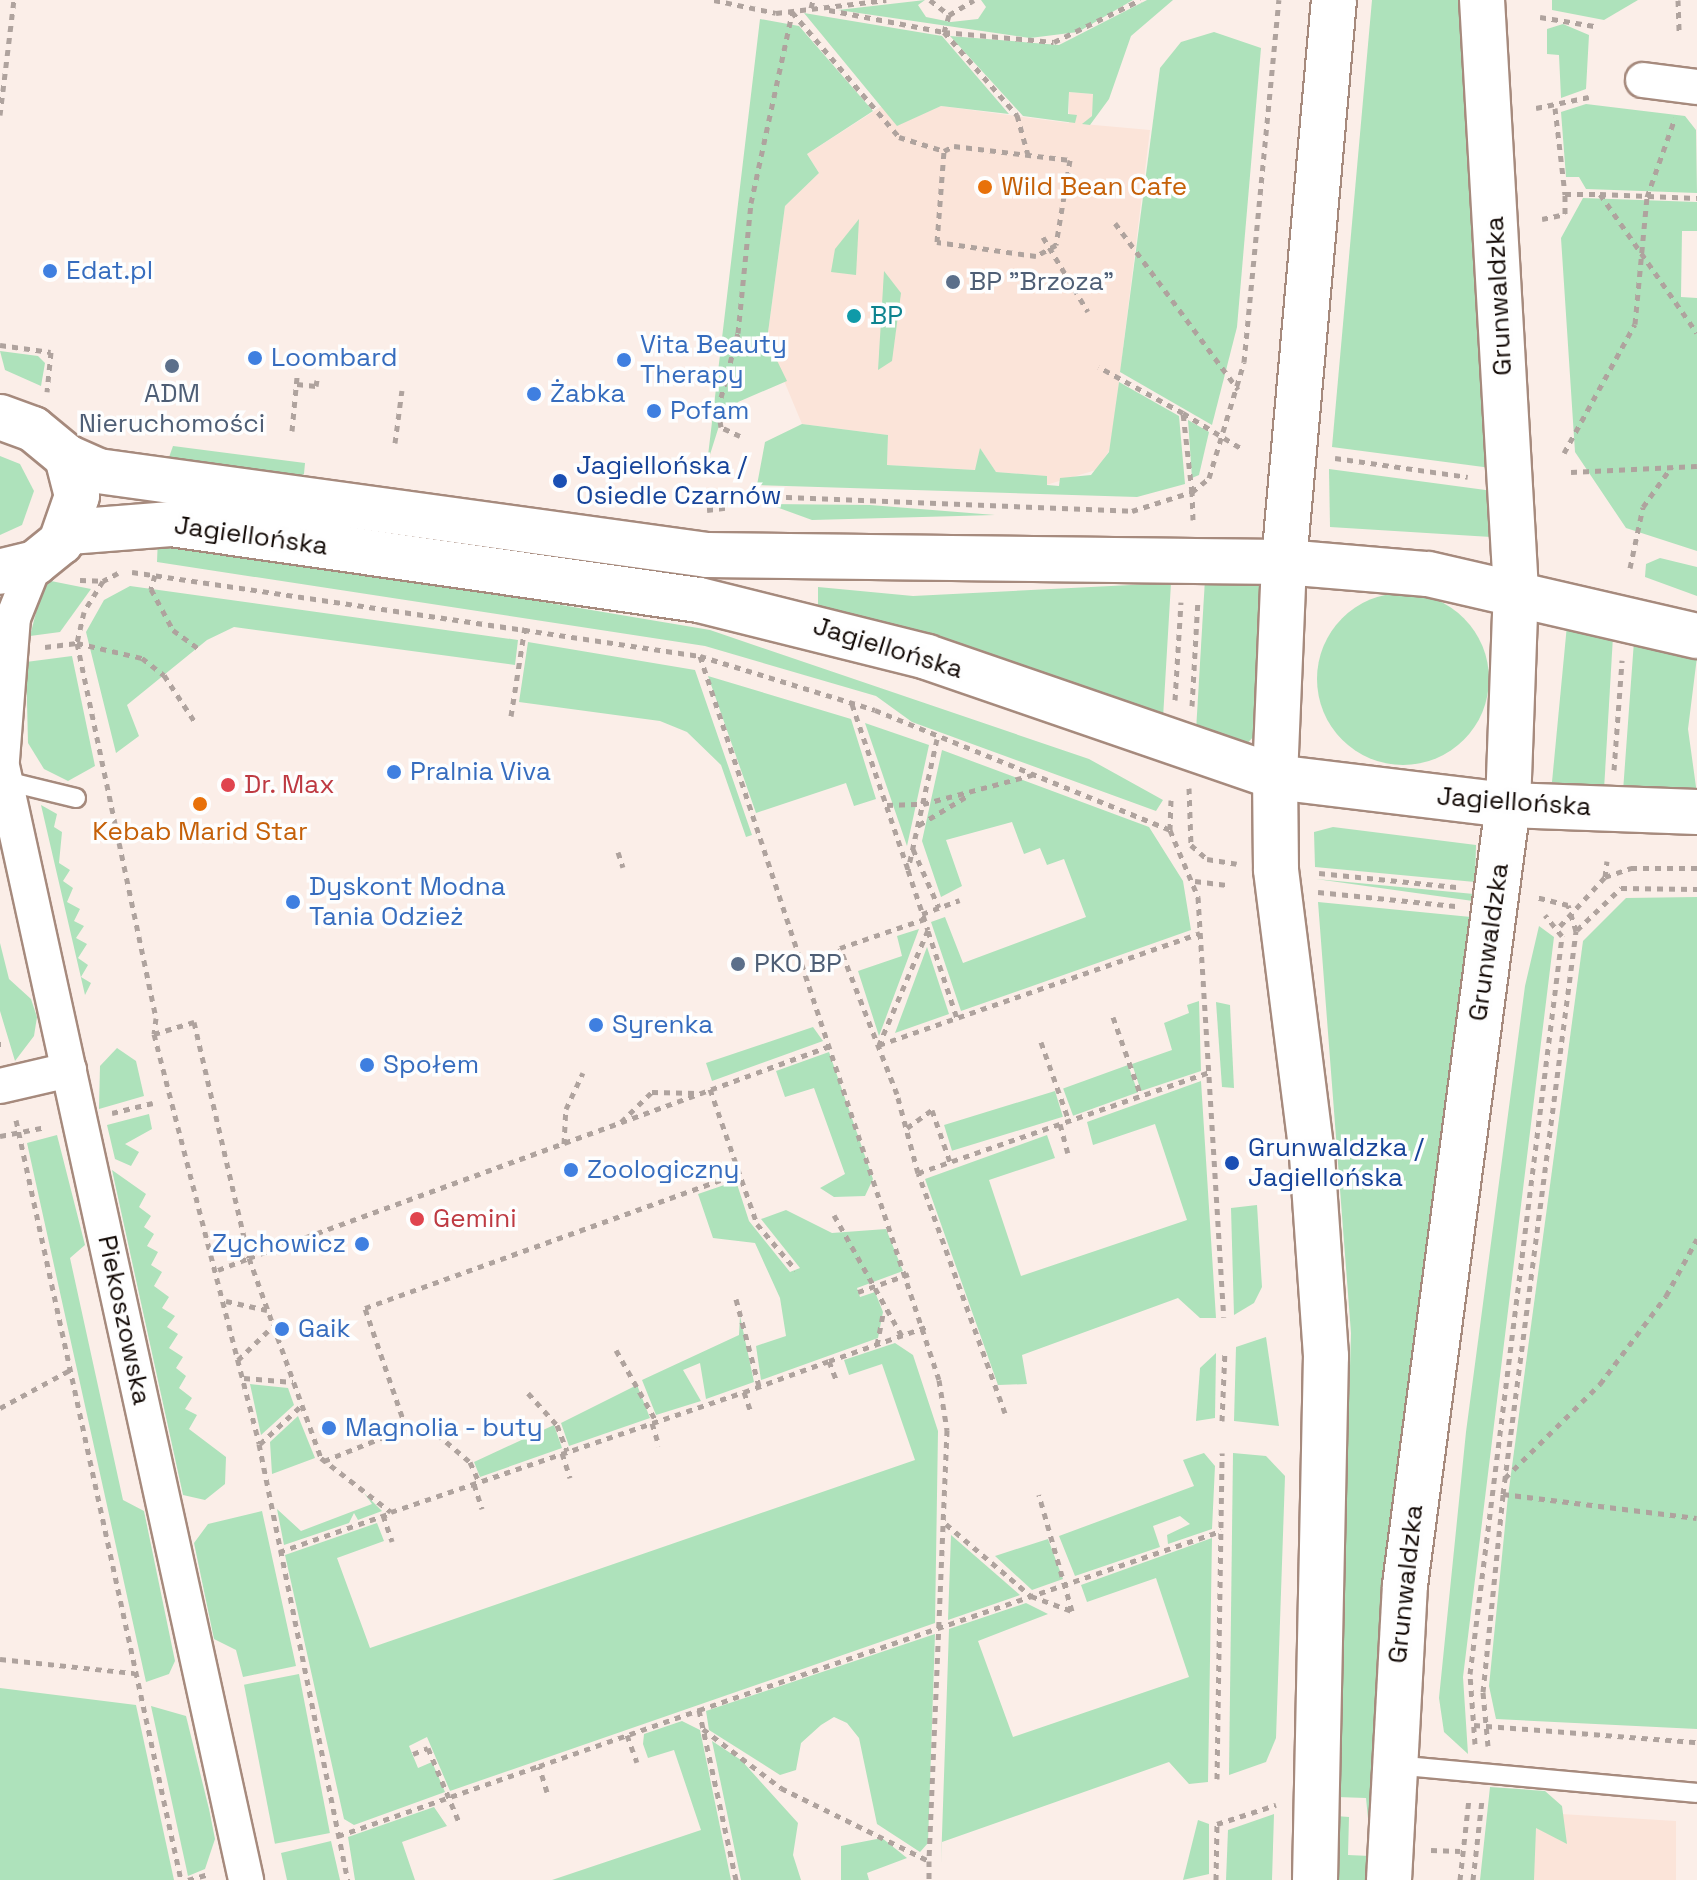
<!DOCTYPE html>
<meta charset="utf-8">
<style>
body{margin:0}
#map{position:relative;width:1697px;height:1880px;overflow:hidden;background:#fbeee8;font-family:"Space Grotesk",sans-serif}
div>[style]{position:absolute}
.built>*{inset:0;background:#fbe4d9}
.green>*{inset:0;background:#aee2bb;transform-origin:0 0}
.round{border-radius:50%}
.path>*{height:5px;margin-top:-2.5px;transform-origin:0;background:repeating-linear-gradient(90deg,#afa39e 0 6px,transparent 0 12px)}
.roads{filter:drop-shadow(2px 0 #a68a7d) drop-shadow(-2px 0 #a68a7d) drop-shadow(0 2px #a68a7d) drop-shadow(0 -2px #a68a7d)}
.service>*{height:18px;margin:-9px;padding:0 9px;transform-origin:9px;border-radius:9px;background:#fff}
.minor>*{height:34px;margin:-17px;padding:0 17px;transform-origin:17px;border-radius:17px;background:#fff}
.tertiary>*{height:44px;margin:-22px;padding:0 22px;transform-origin:22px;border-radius:22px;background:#fff}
.secondary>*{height:44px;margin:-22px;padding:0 22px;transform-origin:22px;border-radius:22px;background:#fff}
.dots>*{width:22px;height:22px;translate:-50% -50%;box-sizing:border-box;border:4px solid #fefefe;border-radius:50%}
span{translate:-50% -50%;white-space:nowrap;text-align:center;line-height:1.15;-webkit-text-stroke:7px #fefefe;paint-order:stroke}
.food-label{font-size:26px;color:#c56008}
.left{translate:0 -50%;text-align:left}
.shop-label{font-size:26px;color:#366cbe}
.right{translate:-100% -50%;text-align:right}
.service-label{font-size:26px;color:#4e5e75}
.street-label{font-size:26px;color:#120905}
.culture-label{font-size:26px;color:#0d838f}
.transit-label{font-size:26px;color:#164399}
.health-label{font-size:26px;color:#be3a42}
</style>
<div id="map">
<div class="built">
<i style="clip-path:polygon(1069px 92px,1094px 94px,1092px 116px,1083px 124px,1150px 130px,1114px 422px,1109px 451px,1096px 470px,1046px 485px,1046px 476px,996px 472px,980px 448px,976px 470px,887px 465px,888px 435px,802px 424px,767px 340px,785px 206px,819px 173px,807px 154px,882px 106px,898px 125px,941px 106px,1069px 123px)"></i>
<i style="clip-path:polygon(1497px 1810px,1676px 1821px,1676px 1880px,1494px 1880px)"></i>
</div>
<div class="green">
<i style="clip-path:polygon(925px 0,918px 5px,926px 17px,951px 22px,978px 19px,986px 7px,981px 0,1133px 0,1078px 32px,1030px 38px,838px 10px)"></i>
<i style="clip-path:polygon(1147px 0,1173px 0,1131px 36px,1109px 99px,1090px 125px,1082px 124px,1092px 116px,1093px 94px,1069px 92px,1068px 114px,1077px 115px,1075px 123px,1023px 116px,950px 36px,1059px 45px)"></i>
<i style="clip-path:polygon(1372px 0,1461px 0,1491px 468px,1332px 447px)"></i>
<i style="clip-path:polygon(1552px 0,1638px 0,1604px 20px,1552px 10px)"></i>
<i style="clip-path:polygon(804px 13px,942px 36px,1009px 114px,941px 106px,897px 126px)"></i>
<i style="clip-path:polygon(760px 19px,799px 26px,873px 111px,807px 154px,819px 173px,785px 206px,767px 340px,787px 381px,738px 402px,719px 426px,707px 464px)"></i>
<i style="clip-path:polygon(1563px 24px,1589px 35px,1586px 89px,1561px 98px,1559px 55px,1547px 54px,1547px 29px)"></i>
<i style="clip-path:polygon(1214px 32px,1261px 48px,1237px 327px,1212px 425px,1120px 372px,1160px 68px,1181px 42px)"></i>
<i style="clip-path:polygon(1586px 104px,1685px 116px,1696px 130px,1697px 193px,1586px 189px,1579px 177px,1566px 177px,1561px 112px)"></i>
<i style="clip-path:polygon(1583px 198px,1697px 202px,1697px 231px,1682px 231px,1681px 297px,1697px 298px,1697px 551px,1626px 528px,1575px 452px,1561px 238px)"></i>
<i style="clip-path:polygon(859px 219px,856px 275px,831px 272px,835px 249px)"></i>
<i style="clip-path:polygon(884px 271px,901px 293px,892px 361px,878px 370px)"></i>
<i style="clip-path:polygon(0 351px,38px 356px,45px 363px,41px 386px,5px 370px)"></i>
<i style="clip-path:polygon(1119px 382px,1179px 416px,1185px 484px,1137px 497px,757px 485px,765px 442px,802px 424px,888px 435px,887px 465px,975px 470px,980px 448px,996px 472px,1047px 476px,1047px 485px,1059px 486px,1060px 478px,1091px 475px,1109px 452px)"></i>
<i style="clip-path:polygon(1188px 420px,1209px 432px,1199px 475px,1192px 478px)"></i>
<i style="clip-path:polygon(173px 446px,305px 463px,304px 474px,293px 480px,167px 463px)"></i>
<i style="clip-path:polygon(0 456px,20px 464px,34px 491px,22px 525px,0 535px)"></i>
<i style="clip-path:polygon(1329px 469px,1493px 491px,1491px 537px,1330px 527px)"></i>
<i style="clip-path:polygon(768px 504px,870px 505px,995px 515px,812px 520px)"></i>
<i style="clip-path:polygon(158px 537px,710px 630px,1089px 759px,1163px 800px,1156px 811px,912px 722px,876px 696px,705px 646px,157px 562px)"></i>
<i style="clip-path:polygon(1660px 558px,1697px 567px,1697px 596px,1645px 577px,1646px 564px)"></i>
<i style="clip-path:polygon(1205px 579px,1259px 582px,1262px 590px,1254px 736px,1245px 746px,1196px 731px)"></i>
<i style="clip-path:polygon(51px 581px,91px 589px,60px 632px,30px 636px,42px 589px)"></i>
<i style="clip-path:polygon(1171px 583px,1163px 718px,901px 626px,818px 606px,818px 587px,913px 596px)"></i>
<i style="clip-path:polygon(130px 586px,518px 640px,515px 665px,234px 627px,207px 640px,127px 705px,139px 736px,116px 753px,86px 632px,104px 600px)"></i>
<i class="round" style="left:1317px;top:593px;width:172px;height:172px"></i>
<i style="clip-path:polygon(1567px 625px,1613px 636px,1604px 790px,1552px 782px)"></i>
<i style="clip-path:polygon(1634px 641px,1697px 657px,1688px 729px,1697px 794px,1623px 791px)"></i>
<i style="clip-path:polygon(528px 642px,695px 670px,752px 835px,746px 837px,721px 765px,687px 732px,660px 721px,519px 702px)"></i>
<i style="clip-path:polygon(72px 656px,95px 766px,68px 781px,44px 769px,28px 743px,26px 662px)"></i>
<i style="clip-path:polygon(708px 676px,851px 719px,876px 799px,854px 806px,846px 783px,756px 813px)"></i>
<i style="clip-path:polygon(865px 723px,929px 745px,907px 846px)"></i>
<i style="clip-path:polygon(942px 750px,1149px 827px,1183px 881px,1191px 930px,961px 1011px,931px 922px,945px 917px,963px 963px,1086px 917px,1064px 859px,1047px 865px,1040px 848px,1024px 854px,1012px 822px,946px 840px,962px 886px,941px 897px,922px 841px)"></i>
<i style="clip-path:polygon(41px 805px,57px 814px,54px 827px,62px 832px,59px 863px,70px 870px,63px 881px,73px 888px,67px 902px,80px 909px,74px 921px,84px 926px,76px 938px,87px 944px,78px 958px,88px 965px,81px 977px,91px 983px,85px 995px)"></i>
<i style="clip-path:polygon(1333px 827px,1476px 845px,1475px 882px,1315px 867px,1314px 832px)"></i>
<i style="clip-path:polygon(1316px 879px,1474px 894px,1473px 901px)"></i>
<i style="clip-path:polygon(1697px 897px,1697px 1729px,1496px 1719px,1489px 1686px,1508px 1496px,1583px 941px,1626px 898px)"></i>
<i style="clip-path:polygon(1318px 902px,1471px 917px,1385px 1581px,1370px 1839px,1366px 1798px,1337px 1797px,1351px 1333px)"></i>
<i style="clip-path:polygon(1539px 926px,1554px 937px,1463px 1677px,1468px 1754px,1444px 1732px,1439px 1698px,1466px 1432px,1525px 986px)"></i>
<i style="clip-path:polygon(919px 929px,879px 1036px,858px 971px,902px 956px,897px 936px)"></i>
<i style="clip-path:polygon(0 943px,9px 979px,31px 999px,37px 1017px,34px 1036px,15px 1061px,0 1011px)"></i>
<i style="clip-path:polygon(927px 947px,949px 1014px,895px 1033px)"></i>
<i style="clip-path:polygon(1199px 1001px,1201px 1071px,1141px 1091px,1132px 1064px,1172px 1050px,1164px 1023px,1189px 1013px,1187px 1005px)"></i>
<i style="clip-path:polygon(1216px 1002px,1230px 1005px,1234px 1088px,1222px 1087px)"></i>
<i style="clip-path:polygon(813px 1027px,823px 1041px,712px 1081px,706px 1063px)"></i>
<i style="clip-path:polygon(117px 1048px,136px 1061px,144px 1096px,99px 1109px,100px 1066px)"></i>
<i style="clip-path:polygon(829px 1052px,873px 1179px,865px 1196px,834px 1197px,820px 1188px,845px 1174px,814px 1088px,785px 1097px,776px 1071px)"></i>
<i style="left:1128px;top:1065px;width:29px;height:69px;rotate:70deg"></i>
<i style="clip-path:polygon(1201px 1081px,1216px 1318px,1200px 1318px,1178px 1298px,1022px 1355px,1027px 1384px,998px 1385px,925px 1179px,1047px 1135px,1055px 1158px,989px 1180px,1021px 1276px,1187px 1220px,1155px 1124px,1093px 1145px,1087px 1122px)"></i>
<i style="left:1055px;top:1091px;width:27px;height:116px;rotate:73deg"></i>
<i style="clip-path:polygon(149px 1114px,152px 1129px,125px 1144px,139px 1152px,131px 1166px,115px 1159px,107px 1125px)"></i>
<i style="clip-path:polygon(57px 1135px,85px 1245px,70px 1258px,123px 1500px,144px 1511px,175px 1661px,169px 1674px,146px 1682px,27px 1143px)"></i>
<i style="clip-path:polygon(112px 1170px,146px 1194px,139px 1207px,151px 1216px,144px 1227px,154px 1234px,147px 1246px,158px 1252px,151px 1265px,162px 1272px,154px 1286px,169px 1297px,162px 1308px,175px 1316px,167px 1327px,178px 1334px,169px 1348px,183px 1357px,176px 1368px,186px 1376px,179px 1388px,192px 1398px,185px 1409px,197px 1415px,189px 1429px,226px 1457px,225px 1484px,205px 1500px,183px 1495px)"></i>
<i style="clip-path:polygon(736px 1181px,749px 1221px,790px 1272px,800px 1268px,761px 1219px,786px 1210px,832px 1233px,886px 1229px,903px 1271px,857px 1288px,860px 1297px,875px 1292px,883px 1312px,878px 1338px,761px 1380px,756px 1346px,786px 1336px,780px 1298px,755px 1243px,713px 1238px,698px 1194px)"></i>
<i style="clip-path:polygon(1257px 1205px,1262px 1287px,1254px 1303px,1234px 1315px,1231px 1208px)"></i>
<i style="clip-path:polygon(740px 1316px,754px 1382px,706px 1399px,700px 1363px,683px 1370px,701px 1401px,656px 1415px,642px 1380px,739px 1335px)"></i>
<i style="clip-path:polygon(1266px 1337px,1279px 1426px,1234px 1421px,1236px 1347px)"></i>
<i style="clip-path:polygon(895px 1343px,913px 1355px,938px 1431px,935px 1623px,450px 1791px,427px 1737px,409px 1746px,418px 1768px,432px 1762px,445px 1792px,354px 1825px,344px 1819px,285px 1555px,377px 1523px,384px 1541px,337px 1558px,370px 1648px,915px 1460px,882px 1364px,849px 1375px,844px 1360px)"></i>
<i style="clip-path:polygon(1216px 1353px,1215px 1418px,1196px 1421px,1200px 1368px)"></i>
<i style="clip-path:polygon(250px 1384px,288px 1388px,294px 1405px,261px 1435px)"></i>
<i style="clip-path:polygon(637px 1385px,650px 1418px,569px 1446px,561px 1423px)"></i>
<i style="clip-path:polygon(298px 1416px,315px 1458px,272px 1474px,270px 1442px)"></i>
<i style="clip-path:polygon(554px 1425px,562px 1448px,480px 1477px,474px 1462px)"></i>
<i style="clip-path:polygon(1204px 1453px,1215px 1466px,1212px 1529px,1168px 1544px,1167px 1535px,1190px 1524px,1180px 1516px,1153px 1526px,1160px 1547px,1075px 1576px,1059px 1536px,1194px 1486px,1183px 1460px)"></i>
<i style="clip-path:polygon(1233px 1453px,1266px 1456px,1285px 1476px,1276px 1738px,1266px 1762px,1229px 1775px)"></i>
<i style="clip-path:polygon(364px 1493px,382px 1511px,358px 1520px,354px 1513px,349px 1523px,284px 1545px,277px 1509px,301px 1531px,372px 1504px)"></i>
<i style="clip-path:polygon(262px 1511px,296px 1666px,243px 1677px,236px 1650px,214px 1639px,194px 1543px,208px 1524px)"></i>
<i style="clip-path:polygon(951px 1535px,1020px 1595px,948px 1620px)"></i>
<i style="clip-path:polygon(1212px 1538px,1208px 1782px,1189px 1784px,1169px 1762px,942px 1842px,941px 1864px,949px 1629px,1026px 1603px,1048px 1614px,978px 1641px,1013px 1737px,1189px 1677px,1156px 1578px,1087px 1602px,1081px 1585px)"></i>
<i style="clip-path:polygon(1048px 1539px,1063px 1579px,1032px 1590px,995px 1556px)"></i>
<i style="clip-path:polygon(935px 1634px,928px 1843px,920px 1852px,877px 1824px,859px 1738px,847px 1723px,834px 1717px,821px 1725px,801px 1743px,796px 1770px,780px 1775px,709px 1730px,706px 1711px)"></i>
<i style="left:299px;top:1674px;width:162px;height:56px;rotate:79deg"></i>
<i style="clip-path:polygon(0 1688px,136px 1705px,174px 1880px,0 1880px)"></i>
<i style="clip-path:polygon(151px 1706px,186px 1716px,209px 1809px,215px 1839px,205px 1869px,188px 1876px)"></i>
<i style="clip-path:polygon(682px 1721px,700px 1730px,731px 1880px,552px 1880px,701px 1830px,674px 1750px,648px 1758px,643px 1744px,644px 1734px)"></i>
<i style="clip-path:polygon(712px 1741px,741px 1760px,798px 1823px,793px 1855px,801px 1880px,741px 1880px)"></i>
<i style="clip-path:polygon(1490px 1787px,1545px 1791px,1562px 1806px,1567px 1844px,1536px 1828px,1534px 1880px,1480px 1880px)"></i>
<i style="clip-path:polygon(434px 1807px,447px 1826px,402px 1842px,415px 1880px,355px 1880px,348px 1837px)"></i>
<i style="clip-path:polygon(1274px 1814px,1272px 1880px,1226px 1880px,1228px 1830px)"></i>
<i style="clip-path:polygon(1336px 1816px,1349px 1817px,1348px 1855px,1370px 1856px,1367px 1880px,1336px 1880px)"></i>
<i style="clip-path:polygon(1198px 1820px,1209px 1824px,1209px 1874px,1183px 1880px)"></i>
<i style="clip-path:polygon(882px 1838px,907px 1858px,867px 1873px,869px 1880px,841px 1880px,841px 1846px)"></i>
<i style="clip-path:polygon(331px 1841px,340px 1880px,287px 1880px,281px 1853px)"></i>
</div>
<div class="path">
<i style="left:714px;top:0;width:63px;rotate:11.8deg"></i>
<i style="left:776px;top:13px;width:111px;rotate:-6.7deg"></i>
<i style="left:930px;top:0;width:24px;rotate:38deg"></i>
<i style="left:949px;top:15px;width:29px;rotate:-31deg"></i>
<i style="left:1678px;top:0;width:31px;rotate:88deg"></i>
<i style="left:811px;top:8px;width:8px;rotate:-76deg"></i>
<i style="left:829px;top:10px;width:117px;rotate:10.8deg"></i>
<i style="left:944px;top:32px;width:110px;rotate:5.2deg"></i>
<i style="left:1054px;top:42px;width:96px;rotate:-26deg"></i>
<i style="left:792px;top:12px;width:165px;rotate:49.4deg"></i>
<i style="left:899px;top:137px;width:47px;rotate:17.3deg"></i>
<i style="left:944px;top:151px;width:11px;rotate:-27deg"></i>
<i style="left:954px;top:146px;width:117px;rotate:6.9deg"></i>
<i style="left:1070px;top:160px;width:86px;rotate:99.4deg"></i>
<i style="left:1056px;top:245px;width:23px;rotate:151deg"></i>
<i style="left:1036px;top:256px;width:100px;rotate:-172deg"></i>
<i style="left:937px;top:242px;width:91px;rotate:-85.6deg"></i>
<i style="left:949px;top:15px;width:18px;rotate:106deg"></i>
<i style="left:944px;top:32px;width:111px;rotate:48.7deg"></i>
<i style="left:1017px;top:115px;width:41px;rotate:74.6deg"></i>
<i style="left:1540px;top:17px;width:55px;rotate:9.5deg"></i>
<i style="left:1536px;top:108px;width:54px;rotate:-11.7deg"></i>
<i style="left:1555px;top:108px;width:87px;rotate:83.4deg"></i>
<i style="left:0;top:115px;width:116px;rotate:-83.1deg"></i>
<i style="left:1600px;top:194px;width:97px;rotate:2.4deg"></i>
<i style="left:1542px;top:219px;width:24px;rotate:-12deg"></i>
<i style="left:1565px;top:214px;width:20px;rotate:-90deg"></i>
<i style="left:1565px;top:194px;width:35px"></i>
<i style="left:1600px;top:194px;width:169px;rotate:55.1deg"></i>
<i style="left:1115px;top:223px;width:207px;rotate:53.5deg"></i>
<i style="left:1043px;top:237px;width:87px;rotate:59deg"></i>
<i style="left:0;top:345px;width:51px;rotate:7.8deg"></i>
<i style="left:51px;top:352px;width:40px;rotate:95.7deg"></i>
<i style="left:297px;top:384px;width:19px;rotate:6deg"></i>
<i style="left:316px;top:386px;width:6px;rotate:-81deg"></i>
<i style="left:1183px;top:413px;width:71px;rotate:31.2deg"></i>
<i style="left:84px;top:419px;width:15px;rotate:-16deg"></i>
<i style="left:292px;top:431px;width:54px;rotate:-84.7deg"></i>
<i style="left:740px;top:436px;width:21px;rotate:-155deg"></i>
<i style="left:721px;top:427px;width:18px;rotate:-99deg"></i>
<i style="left:718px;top:409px;width:79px;rotate:-75.3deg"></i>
<i style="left:738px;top:333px;width:131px;rotate:-84.3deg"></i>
<i style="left:751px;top:203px;width:194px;rotate:-77.8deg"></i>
<i style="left:395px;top:443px;width:53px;rotate:-82.5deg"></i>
<i style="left:1564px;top:453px;width:147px;rotate:-61.2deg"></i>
<i style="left:1635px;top:324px;width:128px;rotate:-84.6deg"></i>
<i style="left:1647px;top:197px;width:84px;rotate:-70.5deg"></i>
<i style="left:1335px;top:458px;width:134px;rotate:8.1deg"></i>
<i style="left:1571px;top:472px;width:126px;rotate:-2.7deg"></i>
<i style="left:762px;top:496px;width:370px;rotate:2.3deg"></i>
<i style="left:1132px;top:511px;width:63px;rotate:-17.6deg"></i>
<i style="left:1192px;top:492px;width:80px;rotate:-96.5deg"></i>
<i style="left:1183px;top:413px;width:96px;rotate:-151.3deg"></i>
<i style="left:707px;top:510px;width:23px;rotate:-7deg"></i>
<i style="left:1193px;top:520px;width:28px;rotate:-92deg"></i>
<i style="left:1192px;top:492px;width:22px;rotate:-39deg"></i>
<i style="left:1209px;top:478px;width:121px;rotate:-73.2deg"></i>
<i style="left:1244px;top:362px;width:364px;rotate:-84.5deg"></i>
<i style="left:1630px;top:568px;width:62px;rotate:-78deg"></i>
<i style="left:1643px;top:507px;width:50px;rotate:-54.7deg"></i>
<i style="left:132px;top:572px;width:574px;rotate:8.41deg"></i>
<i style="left:700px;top:656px;width:183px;rotate:17.1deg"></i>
<i style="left:875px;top:710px;width:318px;rotate:22.1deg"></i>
<i style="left:118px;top:573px;width:17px;rotate:152deg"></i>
<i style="left:103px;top:581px;width:36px;rotate:122deg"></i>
<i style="left:84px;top:612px;width:32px;rotate:103deg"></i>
<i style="left:77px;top:643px;width:383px;rotate:78.1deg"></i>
<i style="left:156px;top:1018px;width:16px;rotate:97deg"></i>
<i style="left:154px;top:1034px;width:423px;rotate:75.6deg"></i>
<i style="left:259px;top:1444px;width:445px;rotate:78.5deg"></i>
<i style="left:155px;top:575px;width:15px;rotate:106deg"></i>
<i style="left:151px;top:589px;width:47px;rotate:61.8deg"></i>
<i style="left:173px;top:630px;width:31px;rotate:36deg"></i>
<i style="left:80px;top:580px;width:23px;rotate:2deg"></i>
<i style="left:45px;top:647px;width:32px;rotate:-7deg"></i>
<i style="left:77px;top:643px;width:67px;rotate:13deg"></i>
<i style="left:142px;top:658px;width:28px;rotate:38deg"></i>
<i style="left:164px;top:675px;width:56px;rotate:56.6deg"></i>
<i style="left:700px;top:656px;width:762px;rotate:71.73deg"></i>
<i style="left:939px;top:1380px;width:51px;rotate:80.9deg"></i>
<i style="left:947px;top:1430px;width:431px;rotate:92.4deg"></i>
<i style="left:1175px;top:700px;width:98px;rotate:-86.5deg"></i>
<i style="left:852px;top:704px;width:174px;rotate:71.3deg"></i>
<i style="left:1192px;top:706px;width:106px;rotate:-86.8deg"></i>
<i style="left:511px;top:716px;width:90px;rotate:-81.1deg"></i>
<i style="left:937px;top:739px;width:134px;rotate:102.5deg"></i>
<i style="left:908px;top:870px;width:63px;rotate:71.6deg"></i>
<i style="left:928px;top:930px;width:125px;rotate:113.1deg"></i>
<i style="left:879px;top:1045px;width:340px;rotate:-19.2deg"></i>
<i style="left:1614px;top:770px;width:110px;rotate:-85.8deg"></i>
<i style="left:1189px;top:788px;width:57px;rotate:88deg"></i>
<i style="left:1191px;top:845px;width:21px;rotate:41deg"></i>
<i style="left:1207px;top:859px;width:30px;rotate:9deg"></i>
<i style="left:1171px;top:800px;width:30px;rotate:92deg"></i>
<i style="left:1170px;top:830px;width:73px;rotate:67.3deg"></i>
<i style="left:1198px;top:897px;width:421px;rotate:86.5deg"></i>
<i style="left:887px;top:805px;width:36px;rotate:-2deg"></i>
<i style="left:923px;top:804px;width:113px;rotate:-14.9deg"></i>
<i style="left:919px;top:825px;width:58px;rotate:-31deg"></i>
<i style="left:913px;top:849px;width:64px;rotate:66.2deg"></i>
<i style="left:618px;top:852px;width:16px;rotate:72deg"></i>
<i style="left:1319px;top:873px;width:138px;rotate:5.8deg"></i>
<i style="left:1605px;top:877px;width:16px;rotate:-83deg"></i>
<i style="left:1195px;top:881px;width:32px;rotate:7deg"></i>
<i style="left:1318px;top:892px;width:138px;rotate:5.8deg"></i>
<i style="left:922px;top:914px;width:40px;rotate:-20.2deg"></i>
<i style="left:1560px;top:926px;width:67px;rotate:-47.4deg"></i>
<i style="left:1605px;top:877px;width:28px;rotate:-19deg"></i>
<i style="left:1631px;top:868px;width:66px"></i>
<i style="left:1577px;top:930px;width:61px;rotate:-43.7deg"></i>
<i style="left:1621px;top:888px;width:76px;rotate:0.8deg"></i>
<i style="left:928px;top:931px;width:92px;rotate:71.6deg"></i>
<i style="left:1113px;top:1017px;width:84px;rotate:70.5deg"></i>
<i style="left:154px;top:1034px;width:42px;rotate:-16.7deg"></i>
<i style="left:194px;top:1022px;width:242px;rotate:76.9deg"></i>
<i style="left:249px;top:1258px;width:618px;rotate:-20.05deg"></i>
<i style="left:1041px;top:1042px;width:84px;rotate:70.5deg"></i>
<i style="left:0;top:1044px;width:1px"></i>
<i style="left:710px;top:1089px;width:143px;rotate:70.8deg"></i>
<i style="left:757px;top:1224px;width:60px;rotate:49.7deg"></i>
<i style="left:112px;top:1113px;width:42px;rotate:-13.7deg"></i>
<i style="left:16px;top:1120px;width:778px;rotate:77.75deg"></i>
<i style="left:621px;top:1122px;width:43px;rotate:-44.1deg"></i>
<i style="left:652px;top:1092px;width:46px;rotate:1.2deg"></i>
<i style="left:1060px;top:1124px;width:30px;rotate:75deg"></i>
<i style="left:907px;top:1128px;width:31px;rotate:-36deg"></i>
<i style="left:932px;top:1110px;width:55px;rotate:70.9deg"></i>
<i style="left:0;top:1136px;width:47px;rotate:-11.1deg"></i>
<i style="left:564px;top:1144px;width:35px;rotate:-87deg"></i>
<i style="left:566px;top:1109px;width:40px;rotate:-65deg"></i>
<i style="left:918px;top:1173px;width:82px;rotate:-104.9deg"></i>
<i style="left:897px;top:1094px;width:157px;rotate:-111.3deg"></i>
<i style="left:840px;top:948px;width:89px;rotate:-19deg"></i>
<i style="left:834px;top:1215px;width:139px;rotate:60.7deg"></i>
<i style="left:218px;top:1270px;width:33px;rotate:-21deg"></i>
<i style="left:249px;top:1258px;width:213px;rotate:70.2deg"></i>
<i style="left:321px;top:1458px;width:88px;rotate:37.6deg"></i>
<i style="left:391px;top:1512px;width:373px;rotate:-18.8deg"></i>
<i style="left:744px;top:1392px;width:21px;rotate:71deg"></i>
<i style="left:858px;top:1292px;width:54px;rotate:-19.4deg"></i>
<i style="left:736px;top:1299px;width:90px;rotate:75.2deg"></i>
<i style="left:226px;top:1301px;width:42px;rotate:12.4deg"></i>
<i style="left:877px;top:1345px;width:33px;rotate:-79deg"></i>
<i style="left:616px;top:1350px;width:81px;rotate:60.6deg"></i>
<i style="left:238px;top:1360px;width:49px;rotate:-44.2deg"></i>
<i style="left:829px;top:1361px;width:103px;rotate:-19.3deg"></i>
<i style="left:244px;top:1378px;width:49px;rotate:4.7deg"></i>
<i style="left:744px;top:1392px;width:90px;rotate:-20deg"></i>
<i style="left:829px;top:1361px;width:22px;rotate:69deg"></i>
<i style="left:528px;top:1393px;width:43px;rotate:47.8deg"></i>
<i style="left:557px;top:1425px;width:28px;rotate:69deg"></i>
<i style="left:0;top:1408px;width:80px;rotate:-28.5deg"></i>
<i style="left:1005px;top:1413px;width:255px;rotate:-109.9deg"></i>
<i style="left:918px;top:1173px;width:309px;rotate:-19.1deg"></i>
<i style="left:1222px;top:1421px;width:71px;rotate:-87.6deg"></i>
<i style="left:652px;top:1423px;width:24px;rotate:73deg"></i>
<i style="left:437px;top:1434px;width:43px;rotate:40.3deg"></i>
<i style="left:470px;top:1462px;width:22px;rotate:66deg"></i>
<i style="left:260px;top:1444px;width:56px;rotate:-42.8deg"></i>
<i style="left:562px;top:1453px;width:26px;rotate:72deg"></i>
<i style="left:324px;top:1461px;width:88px;rotate:-21.9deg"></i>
<i style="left:406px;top:1428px;width:127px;rotate:-108.9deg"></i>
<i style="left:365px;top:1308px;width:398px;rotate:-19.8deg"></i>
<i style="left:1505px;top:1478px;width:134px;rotate:-44.7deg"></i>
<i style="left:1600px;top:1384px;width:110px;rotate:-53.1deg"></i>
<i style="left:1666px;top:1296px;width:65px;rotate:-61.5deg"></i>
<i style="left:474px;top:1484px;width:26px;rotate:72deg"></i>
<i style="left:1503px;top:1494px;width:195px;rotate:7.1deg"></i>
<i style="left:383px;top:1515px;width:28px;rotate:71deg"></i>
<i style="left:946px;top:1524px;width:111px;rotate:40.3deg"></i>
<i style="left:1031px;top:1596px;width:44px;rotate:20.1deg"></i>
<i style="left:1072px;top:1611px;width:121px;rotate:-105.9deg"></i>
<i style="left:279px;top:1552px;width:119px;rotate:-19.2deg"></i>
<i style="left:0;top:1659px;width:135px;rotate:6deg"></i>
<i style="left:699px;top:1710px;width:552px;rotate:-18.93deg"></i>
<i style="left:1474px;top:1725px;width:224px;rotate:4.4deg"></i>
<i style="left:703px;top:1729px;width:98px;rotate:37.1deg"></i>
<i style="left:781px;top:1788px;width:165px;rotate:26.3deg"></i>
<i style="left:929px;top:1861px;width:19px;rotate:90deg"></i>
<i style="left:627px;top:1735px;width:29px;rotate:70deg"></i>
<i style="left:1475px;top:1744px;width:70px;rotate:-94.1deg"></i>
<i style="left:1470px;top:1674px;width:744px;rotate:-82.89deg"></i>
<i style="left:1562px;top:936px;width:27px;rotate:-129deg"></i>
<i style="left:1488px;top:1746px;width:54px;rotate:-95.3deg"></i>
<i style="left:1483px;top:1692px;width:199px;rotate:-84.2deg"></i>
<i style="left:1503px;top:1494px;width:568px;rotate:-82.61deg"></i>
<i style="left:1576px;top:931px;width:27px;rotate:-107deg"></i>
<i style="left:1568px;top:905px;width:32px;rotate:-166deg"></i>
<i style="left:413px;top:1754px;width:16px;rotate:-22deg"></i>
<i style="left:428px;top:1748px;width:80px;rotate:67.3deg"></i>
<i style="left:1217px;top:1779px;width:326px;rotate:-89.1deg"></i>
<i style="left:547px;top:1792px;width:27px;rotate:-107deg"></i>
<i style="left:539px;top:1766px;width:170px;rotate:-19.3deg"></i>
<i style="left:699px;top:1710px;width:174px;rotate:77.7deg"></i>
<i style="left:338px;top:1836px;width:213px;rotate:-19.2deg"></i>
<i style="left:1431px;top:1850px;width:29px;rotate:2deg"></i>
<i style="left:188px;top:1880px;width:19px;rotate:-16deg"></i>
<i style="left:1216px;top:1880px;width:56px;rotate:-89deg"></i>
<i style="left:1217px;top:1824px;width:62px;rotate:-17.9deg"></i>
<i style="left:1460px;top:1880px;width:82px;rotate:-83.7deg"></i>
<i style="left:1473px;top:1880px;width:81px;rotate:-83.6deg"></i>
</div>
<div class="roads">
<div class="service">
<i style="left:6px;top:781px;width:72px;rotate:13.7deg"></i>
<i style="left:1395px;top:1765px;width:303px;rotate:5.3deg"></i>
</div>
<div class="minor">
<i style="left:1643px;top:80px;width:54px;rotate:7.4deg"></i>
<i style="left:0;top:757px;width:1150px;rotate:77.64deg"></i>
<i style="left:2px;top:760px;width:142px;rotate:-85.6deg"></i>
<i style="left:13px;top:618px;width:59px;rotate:-68.2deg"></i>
<i style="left:0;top:1086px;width:71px;rotate:-13.1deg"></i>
</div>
<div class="tertiary">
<i style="left:0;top:417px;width:35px;rotate:20deg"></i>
<i style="left:33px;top:429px;width:44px;rotate:39.5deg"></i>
<i style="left:67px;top:457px;width:40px;rotate:75.6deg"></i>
<i style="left:77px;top:496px;width:49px;rotate:109.2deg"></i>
<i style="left:61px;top:542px;width:33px;rotate:141deg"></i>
<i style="left:35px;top:563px;width:36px;rotate:166deg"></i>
<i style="left:67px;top:457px;width:34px;rotate:24deg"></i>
<i style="left:98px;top:471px;width:615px;rotate:7.85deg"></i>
<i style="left:707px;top:555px;width:577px;rotate:0.7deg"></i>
<i style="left:1284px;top:562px;width:144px;rotate:4.8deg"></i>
<i style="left:1428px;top:574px;width:276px;rotate:13deg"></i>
<i style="left:69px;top:532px;width:102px;rotate:-4.5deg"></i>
<i style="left:171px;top:524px;width:533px;rotate:8.19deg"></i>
<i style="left:699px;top:600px;width:235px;rotate:14deg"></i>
<i style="left:927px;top:657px;width:368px;rotate:19deg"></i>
<i style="left:1275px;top:777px;width:235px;rotate:6.9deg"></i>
<i style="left:1508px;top:805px;width:189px;rotate:2.1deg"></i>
</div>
<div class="secondary">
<i style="left:1315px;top:1880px;width:524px;rotate:-88.8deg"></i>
<i style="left:1326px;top:1356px;width:201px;rotate:-94deg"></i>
<i style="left:1312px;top:1155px;width:288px;rotate:-97.2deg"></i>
<i style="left:1276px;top:869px;width:92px;rotate:-90.6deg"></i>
<i style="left:1275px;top:777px;width:215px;rotate:-87.6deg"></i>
<i style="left:1284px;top:562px;width:564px;rotate:-84.92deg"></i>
<i style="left:1389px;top:1880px;width:295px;rotate:-86.9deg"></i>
<i style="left:1405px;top:1585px;width:787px;rotate:-82.48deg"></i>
<i style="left:1508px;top:805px;width:214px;rotate:-87.9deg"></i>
<i style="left:1516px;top:591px;width:592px;rotate:-93.29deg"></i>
</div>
</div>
<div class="dots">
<i style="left:985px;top:187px;background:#e8710a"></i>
<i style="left:50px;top:271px;background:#3f7fe0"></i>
<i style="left:953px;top:282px;background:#5c6f8a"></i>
<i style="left:854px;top:316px;background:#0f9aa8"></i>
<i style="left:255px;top:358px;background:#3f7fe0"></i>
<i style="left:624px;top:360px;background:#3f7fe0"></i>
<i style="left:172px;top:366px;background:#5c6f8a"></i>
<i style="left:534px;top:394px;background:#3f7fe0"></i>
<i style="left:654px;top:411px;background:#3f7fe0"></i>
<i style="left:560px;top:481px;background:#1a4fb4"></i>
<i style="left:394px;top:772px;background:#3f7fe0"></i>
<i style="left:228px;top:785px;background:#e0444e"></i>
<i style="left:200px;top:804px;background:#e8710a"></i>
<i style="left:293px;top:902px;background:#3f7fe0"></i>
<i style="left:738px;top:964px;background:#5c6f8a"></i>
<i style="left:596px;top:1025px;background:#3f7fe0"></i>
<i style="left:367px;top:1065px;background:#3f7fe0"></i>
<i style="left:1232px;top:1163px;background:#1a4fb4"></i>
<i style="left:571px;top:1170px;background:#3f7fe0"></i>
<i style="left:417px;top:1219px;background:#e0444e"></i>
<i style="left:362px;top:1244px;background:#3f7fe0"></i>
<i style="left:282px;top:1329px;background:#3f7fe0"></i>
<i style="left:329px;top:1428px;background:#3f7fe0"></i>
</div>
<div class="food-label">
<span class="left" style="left:1001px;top:187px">Wild Bean Cafe</span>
<span style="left:200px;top:832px">Kebab Marid Star</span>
</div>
<div class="shop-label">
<span class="left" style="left:66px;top:271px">Edat.pl</span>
<span class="left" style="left:640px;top:360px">Vita Beauty<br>Therapy</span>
<span class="left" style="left:271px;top:358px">Loombard</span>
<span class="left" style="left:550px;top:394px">Żabka</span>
<span class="left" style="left:670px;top:411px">Pofam</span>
<span class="left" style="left:410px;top:772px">Pralnia Viva</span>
<span class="left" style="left:309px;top:902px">Dyskont Modna<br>Tania Odzież</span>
<span class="left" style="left:612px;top:1025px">Syrenka</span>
<span class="left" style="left:383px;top:1065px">Społem</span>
<span class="left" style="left:587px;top:1170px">Zoologiczny</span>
<span class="right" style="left:346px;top:1244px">Zychowicz</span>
<span class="left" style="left:298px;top:1329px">Gaik</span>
<span class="left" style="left:345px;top:1428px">Magnolia - buty</span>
</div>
<div class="service-label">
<span class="left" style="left:969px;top:282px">BP "Brzoza"</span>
<span style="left:172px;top:409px">ADM<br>Nieruchomości</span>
<span class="left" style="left:754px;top:964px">PKO BP</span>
</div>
<div class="street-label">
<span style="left:1499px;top:296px;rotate:-93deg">Grunwaldzka</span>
<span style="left:251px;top:536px;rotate:8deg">Jagiellońska</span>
<span style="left:888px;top:648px;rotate:17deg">Jagiellońska</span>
<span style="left:1514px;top:802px;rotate:4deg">Jagiellońska</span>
<span style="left:1489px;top:942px;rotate:-82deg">Grunwaldzka</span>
<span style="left:124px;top:1320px;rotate:78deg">Piekoszowska</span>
<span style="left:1406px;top:1584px;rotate:-84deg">Grunwaldzka</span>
</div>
<div class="culture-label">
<span class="left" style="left:870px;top:316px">BP</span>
</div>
<div class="transit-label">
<span class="left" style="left:576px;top:481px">Jagiellońska /<br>Osiedle Czarnów</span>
<span class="left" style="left:1248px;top:1163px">Grunwaldzka /<br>Jagiellońska</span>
</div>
<div class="health-label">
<span class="left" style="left:244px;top:785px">Dr. Max</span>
<span class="left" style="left:433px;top:1219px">Gemini</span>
</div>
</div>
